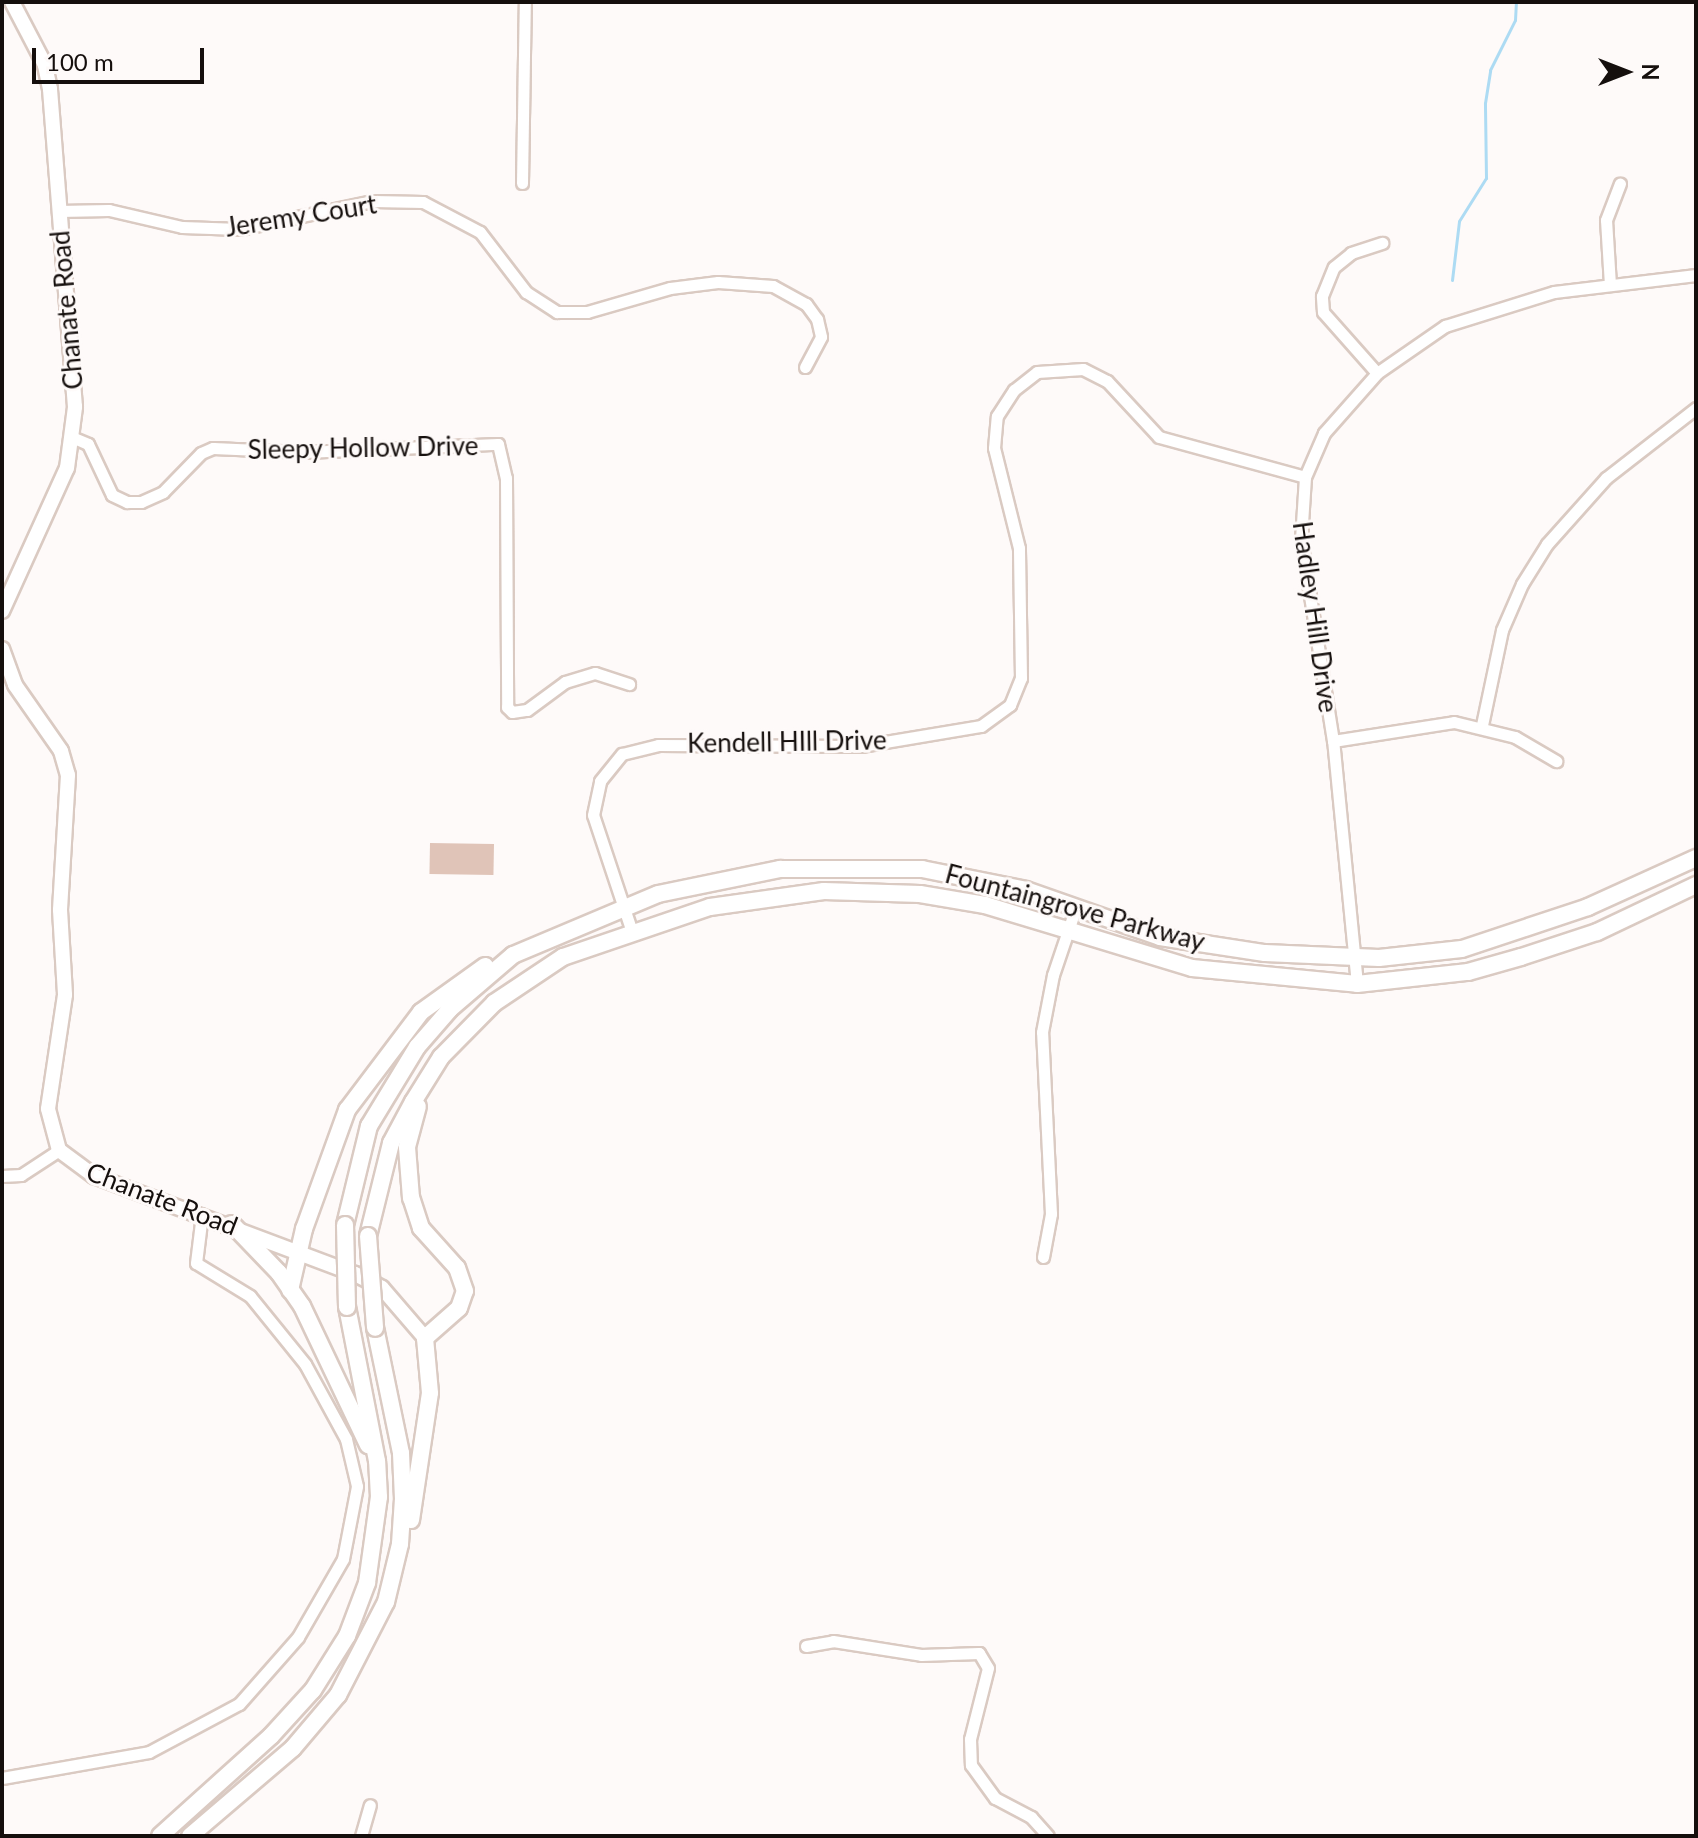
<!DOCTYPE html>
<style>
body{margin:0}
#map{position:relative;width:1698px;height:1838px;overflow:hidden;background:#fefaf9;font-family:Lato,sans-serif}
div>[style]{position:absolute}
.green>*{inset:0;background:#e0c4b8;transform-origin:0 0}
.stream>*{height:3px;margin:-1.5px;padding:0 1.5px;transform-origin:1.5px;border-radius:1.5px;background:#addbf3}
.roads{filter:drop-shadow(2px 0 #dacac2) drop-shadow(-2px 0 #dacac2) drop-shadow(0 2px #dacac2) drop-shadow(0 -2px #dacac2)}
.minor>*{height:11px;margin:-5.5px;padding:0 5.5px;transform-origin:5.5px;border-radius:5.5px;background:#fff}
.tertiary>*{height:14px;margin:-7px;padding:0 7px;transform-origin:7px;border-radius:7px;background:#fff}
.secondary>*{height:16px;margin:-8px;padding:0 8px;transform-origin:8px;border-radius:8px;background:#fff}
.bridges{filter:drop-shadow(2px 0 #dacac2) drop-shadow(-2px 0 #dacac2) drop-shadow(0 2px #dacac2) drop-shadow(0 -2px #dacac2)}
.secondary-bridge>*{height:16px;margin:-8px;padding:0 8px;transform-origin:8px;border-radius:8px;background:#fff}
span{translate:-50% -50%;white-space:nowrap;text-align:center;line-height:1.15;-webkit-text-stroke:6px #fefaf9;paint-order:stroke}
.street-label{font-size:26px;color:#150f0d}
.frame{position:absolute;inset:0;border:4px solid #150f0d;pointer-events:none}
.north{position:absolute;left:1586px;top:32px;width:80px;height:80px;-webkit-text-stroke:6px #fefaf9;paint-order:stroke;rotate:90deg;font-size:22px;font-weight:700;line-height:32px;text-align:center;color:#150f0d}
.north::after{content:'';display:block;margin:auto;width:28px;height:36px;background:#150f0d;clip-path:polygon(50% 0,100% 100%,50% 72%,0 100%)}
.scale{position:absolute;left:32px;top:48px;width:172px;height:36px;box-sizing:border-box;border:4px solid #150f0d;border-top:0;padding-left:10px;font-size:24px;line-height:28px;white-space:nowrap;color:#150f0d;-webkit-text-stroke:6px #fefaf9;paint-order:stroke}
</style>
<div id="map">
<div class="green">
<i style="left:430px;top:843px;width:64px;height:31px;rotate:1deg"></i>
</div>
<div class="stream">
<i style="left:1452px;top:280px;width:59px;rotate:-83.2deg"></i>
<i style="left:1459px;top:221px;width:51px;rotate:-57.9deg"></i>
<i style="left:1486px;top:178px;width:75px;rotate:-90.8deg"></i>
<i style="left:1485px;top:103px;width:33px;rotate:-81deg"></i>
<i style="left:1490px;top:70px;width:56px;rotate:-63.4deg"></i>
<i style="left:1515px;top:20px;width:18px;rotate:-87deg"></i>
</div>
<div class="roads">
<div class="minor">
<i style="left:522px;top:183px;width:181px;rotate:-89.1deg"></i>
<i style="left:59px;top:211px;width:50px;rotate:-1.1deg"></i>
<i style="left:109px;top:210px;width:75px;rotate:13.1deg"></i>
<i style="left:182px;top:227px;width:58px;rotate:2deg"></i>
<i style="left:240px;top:229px;width:136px;rotate:-11.9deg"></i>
<i style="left:373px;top:201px;width:50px;rotate:1.1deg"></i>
<i style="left:423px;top:202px;width:64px;rotate:27.8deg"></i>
<i style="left:480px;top:232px;width:76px;rotate:52.5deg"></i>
<i style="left:526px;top:292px;width:37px;rotate:33deg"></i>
<i style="left:557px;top:312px;width:30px"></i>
<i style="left:587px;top:312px;width:86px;rotate:-16.1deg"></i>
<i style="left:670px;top:288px;width:48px;rotate:-7.1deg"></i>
<i style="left:718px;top:282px;width:55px;rotate:4.2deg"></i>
<i style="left:773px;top:286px;width:38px;rotate:29deg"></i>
<i style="left:806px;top:304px;width:19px;rotate:54deg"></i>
<i style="left:817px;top:319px;width:18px;rotate:77deg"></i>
<i style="left:821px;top:337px;width:34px;rotate:118deg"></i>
<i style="left:1610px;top:285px;width:65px;rotate:-93.5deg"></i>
<i style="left:1606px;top:220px;width:39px;rotate:-69deg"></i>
<i style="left:1377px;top:373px;width:81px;rotate:-131.5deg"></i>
<i style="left:1323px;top:312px;width:16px;rotate:-94deg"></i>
<i style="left:1322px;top:296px;width:31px;rotate:-68deg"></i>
<i style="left:1334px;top:267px;width:22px;rotate:-39deg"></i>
<i style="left:1351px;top:253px;width:33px;rotate:-18deg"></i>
<i style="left:74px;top:438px;width:15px;rotate:23deg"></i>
<i style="left:88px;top:444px;width:56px;rotate:64.8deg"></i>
<i style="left:112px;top:495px;width:17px;rotate:25deg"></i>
<i style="left:127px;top:502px;width:14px"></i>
<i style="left:141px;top:502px;width:24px;rotate:-24deg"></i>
<i style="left:163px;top:492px;width:54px;rotate:-45.7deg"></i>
<i style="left:201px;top:453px;width:13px;rotate:-23deg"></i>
<i style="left:213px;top:448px;width:91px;rotate:2.5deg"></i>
<i style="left:304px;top:452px;width:194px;rotate:-2.4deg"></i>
<i style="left:498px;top:444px;width:35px;rotate:77deg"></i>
<i style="left:506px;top:478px;width:229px;rotate:89.7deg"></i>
<i style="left:507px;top:707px;width:7px;rotate:45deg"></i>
<i style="left:512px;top:712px;width:15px;rotate:-8deg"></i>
<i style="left:527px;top:710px;width:47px;rotate:-36.4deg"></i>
<i style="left:565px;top:682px;width:31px;rotate:-17deg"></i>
<i style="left:595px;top:673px;width:36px;rotate:18deg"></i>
<i style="left:1482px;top:725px;width:97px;rotate:-78.1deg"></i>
<i style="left:1502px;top:630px;width:50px;rotate:-66.5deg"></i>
<i style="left:1522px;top:584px;width:47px;rotate:-58deg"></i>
<i style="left:1547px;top:544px;width:89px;rotate:-48.2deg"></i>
<i style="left:1606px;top:478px;width:114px;rotate:-37.9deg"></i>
<i style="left:1333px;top:741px;width:122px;rotate:-8.9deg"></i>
<i style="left:1454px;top:722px;width:63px;rotate:13.8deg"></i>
<i style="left:1515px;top:737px;width:48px;rotate:30.3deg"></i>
<i style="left:632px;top:932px;width:123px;rotate:-108.4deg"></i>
<i style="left:593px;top:815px;width:35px;rotate:-78deg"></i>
<i style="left:600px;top:781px;width:35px;rotate:-51deg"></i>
<i style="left:622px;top:754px;width:37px;rotate:-14deg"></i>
<i style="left:658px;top:745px;width:203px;rotate:0.3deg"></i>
<i style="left:861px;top:746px;width:122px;rotate:-9.5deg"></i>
<i style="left:981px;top:726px;width:36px;rotate:-36deg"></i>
<i style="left:1010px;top:705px;width:29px;rotate:-68deg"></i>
<i style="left:1021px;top:678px;width:130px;rotate:-90.9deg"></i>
<i style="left:1019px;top:548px;width:103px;rotate:-104deg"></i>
<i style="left:994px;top:448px;width:32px;rotate:-85deg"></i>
<i style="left:997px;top:416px;width:31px;rotate:-57deg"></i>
<i style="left:1014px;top:390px;width:29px;rotate:-38deg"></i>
<i style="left:1037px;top:372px;width:46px;rotate:-3.7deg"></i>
<i style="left:1083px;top:369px;width:27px;rotate:27deg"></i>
<i style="left:1107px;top:381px;width:76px;rotate:47.1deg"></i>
<i style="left:1159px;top:437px;width:151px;rotate:15.3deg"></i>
<i style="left:1357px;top:984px;width:244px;rotate:-95.6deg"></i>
<i style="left:1333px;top:741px;width:205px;rotate:-99deg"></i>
<i style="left:1301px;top:539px;width:62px;rotate:-86.3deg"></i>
<i style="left:1305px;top:477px;width:48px;rotate:-66.6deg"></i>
<i style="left:1324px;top:433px;width:80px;rotate:-48.5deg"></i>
<i style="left:1377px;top:373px;width:83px;rotate:-34.7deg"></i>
<i style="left:1445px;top:326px;width:114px;rotate:-17.3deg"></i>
<i style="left:1554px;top:292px;width:143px;rotate:-6.8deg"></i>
<i style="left:2px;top:1176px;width:19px;rotate:-3deg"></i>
<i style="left:21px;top:1175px;width:45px;rotate:-33.3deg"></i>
<i style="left:1043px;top:1257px;width:44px;rotate:-79.5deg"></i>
<i style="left:1051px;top:1214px;width:182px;rotate:-92.8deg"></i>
<i style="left:1042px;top:1032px;width:58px;rotate:-79.1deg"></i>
<i style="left:1053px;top:975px;width:72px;rotate:-71.3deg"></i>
<i style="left:806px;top:1646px;width:27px;rotate:-10deg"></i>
<i style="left:833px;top:1641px;width:89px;rotate:9deg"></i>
<i style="left:921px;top:1655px;width:58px;rotate:-2deg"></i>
<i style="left:979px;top:1653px;width:17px;rotate:59deg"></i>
<i style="left:988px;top:1668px;width:73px;rotate:104.2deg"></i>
<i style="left:970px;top:1739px;width:26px;rotate:88deg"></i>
<i style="left:971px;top:1765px;width:41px;rotate:54deg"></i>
<i style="left:995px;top:1798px;width:41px;rotate:27.8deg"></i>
<i style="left:1031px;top:1817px;width:25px;rotate:48deg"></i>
<i style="left:2px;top:1778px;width:149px;rotate:-10deg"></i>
<i style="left:149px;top:1752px;width:102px;rotate:-28.1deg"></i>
<i style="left:239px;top:1704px;width:89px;rotate:-48.6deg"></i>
<i style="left:298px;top:1637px;width:90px;rotate:-60deg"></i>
<i style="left:343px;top:1559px;width:74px;rotate:-79.1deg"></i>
<i style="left:357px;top:1486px;width:48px;rotate:-103.2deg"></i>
<i style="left:346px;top:1439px;width:85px;rotate:-118.7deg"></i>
<i style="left:305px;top:1364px;width:87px;rotate:-129deg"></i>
<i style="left:250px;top:1296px;width:63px;rotate:-148.6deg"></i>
<i style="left:196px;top:1263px;width:49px;rotate:-83deg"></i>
<i style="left:361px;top:1836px;width:32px;rotate:-74deg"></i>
</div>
<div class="tertiary">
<i style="left:2px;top:611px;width:157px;rotate:-65.6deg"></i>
<i style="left:67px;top:468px;width:62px;rotate:-82.5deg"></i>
<i style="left:75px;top:407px;width:319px;rotate:-94.5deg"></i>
<i style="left:50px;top:89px;width:25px;rotate:-102deg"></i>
<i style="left:45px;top:65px;width:71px;rotate:-117.6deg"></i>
<i style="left:2px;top:649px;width:38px;rotate:70deg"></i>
<i style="left:15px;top:685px;width:80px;rotate:55.1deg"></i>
<i style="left:61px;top:751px;width:25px;rotate:74deg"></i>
<i style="left:68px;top:775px;width:135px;rotate:93.4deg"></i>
<i style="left:60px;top:910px;width:85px;rotate:86.6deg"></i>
<i style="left:65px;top:995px;width:115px;rotate:98.5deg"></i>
<i style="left:48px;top:1109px;width:42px;rotate:75deg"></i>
<i style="left:59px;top:1150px;width:44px;rotate:36.6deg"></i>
<i style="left:94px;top:1176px;width:279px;rotate:20.6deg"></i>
<i style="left:355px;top:1274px;width:30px;rotate:27deg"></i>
<i style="left:382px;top:1288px;width:66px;rotate:49.3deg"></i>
</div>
<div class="secondary">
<i style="left:232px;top:1224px;width:68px;rotate:46.2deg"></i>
<i style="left:279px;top:1273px;width:40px;rotate:55.1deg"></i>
<i style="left:302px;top:1306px;width:154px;rotate:64.6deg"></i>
<i style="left:345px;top:1225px;width:102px;rotate:-76.4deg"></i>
<i style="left:369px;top:1126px;width:92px;rotate:-58.7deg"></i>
<i style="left:417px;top:1047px;width:50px;rotate:-49deg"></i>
<i style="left:450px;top:1009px;width:83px;rotate:-40.6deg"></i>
<i style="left:513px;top:955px;width:157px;rotate:-22.8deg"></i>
<i style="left:658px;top:894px;width:125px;rotate:-11.6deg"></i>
<i style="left:780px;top:869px;width:142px"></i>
<i style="left:922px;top:869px;width:106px;rotate:11.4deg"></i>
<i style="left:1026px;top:890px;width:142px;rotate:19.3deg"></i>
<i style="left:1160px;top:937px;width:106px;rotate:8.7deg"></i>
<i style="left:1265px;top:953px;width:114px;rotate:2.5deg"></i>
<i style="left:1379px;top:958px;width:83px;rotate:-6.2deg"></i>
<i style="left:1462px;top:949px;width:133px;rotate:-18.4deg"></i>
<i style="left:1588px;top:907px;width:119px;rotate:-24.4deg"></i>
<i style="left:368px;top:1236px;width:96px;rotate:-76.1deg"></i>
<i style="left:391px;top:1143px;width:47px;rotate:-61.8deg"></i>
<i style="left:413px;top:1102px;width:53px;rotate:-58.1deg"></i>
<i style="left:441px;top:1057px;width:76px;rotate:-45.5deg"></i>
<i style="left:494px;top:1003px;width:83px;rotate:-33.7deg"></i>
<i style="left:563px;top:957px;width:155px;rotate:-18.8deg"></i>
<i style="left:710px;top:907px;width:115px;rotate:-8deg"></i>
<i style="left:824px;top:891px;width:96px;rotate:1.8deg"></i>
<i style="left:920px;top:894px;width:66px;rotate:9.6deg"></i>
<i style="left:985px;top:905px;width:216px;rotate:16.9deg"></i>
<i style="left:1192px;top:968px;width:166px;rotate:5.5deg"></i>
<i style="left:1357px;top:984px;width:112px;rotate:-6.2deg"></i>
<i style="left:1468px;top:972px;width:55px;rotate:-15.8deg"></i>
<i style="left:1521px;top:957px;width:80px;rotate:-18.2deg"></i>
<i style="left:1597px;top:932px;width:110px;rotate:-25.4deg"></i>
<i style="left:290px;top:1290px;width:63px;rotate:-77.1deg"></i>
<i style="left:304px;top:1229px;width:127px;rotate:-70.1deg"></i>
<i style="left:347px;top:1110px;width:123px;rotate:-52.9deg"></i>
<i style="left:421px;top:1012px;width:79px;rotate:-35.7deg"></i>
<i style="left:411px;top:1520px;width:128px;rotate:-81.5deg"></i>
<i style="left:430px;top:1393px;width:55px;rotate:-95.2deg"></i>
<i style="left:425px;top:1338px;width:45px;rotate:-41.4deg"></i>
<i style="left:459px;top:1308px;width:18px;rotate:-71deg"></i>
<i style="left:465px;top:1291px;width:24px;rotate:-109deg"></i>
<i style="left:457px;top:1268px;width:54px;rotate:-132deg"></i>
<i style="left:421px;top:1228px;width:32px;rotate:-108deg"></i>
<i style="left:411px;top:1198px;width:51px;rotate:-94.5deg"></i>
<i style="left:407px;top:1147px;width:42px;rotate:-75deg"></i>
<i style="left:160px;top:1836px;width:149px;rotate:-42deg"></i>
<i style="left:271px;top:1736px;width:62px;rotate:-47.6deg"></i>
<i style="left:313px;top:1690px;width:64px;rotate:-57.8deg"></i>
<i style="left:347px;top:1636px;width:57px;rotate:-69.3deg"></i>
<i style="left:367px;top:1583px;width:87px;rotate:-82.1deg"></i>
<i style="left:379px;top:1497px;width:36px;rotate:-93deg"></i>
<i style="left:377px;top:1461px;width:157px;rotate:-101deg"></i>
<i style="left:190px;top:1836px;width:135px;rotate:-40.5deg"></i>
<i style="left:293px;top:1748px;width:70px;rotate:-49.7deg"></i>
<i style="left:338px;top:1695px;width:105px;rotate:-62.7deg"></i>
<i style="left:386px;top:1602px;width:60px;rotate:-76.4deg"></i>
<i style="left:400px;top:1544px;width:45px;rotate:-86.2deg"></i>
<i style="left:403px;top:1499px;width:46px;rotate:-92.5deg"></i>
<i style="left:401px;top:1453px;width:128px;rotate:-101.7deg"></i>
</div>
</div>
<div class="bridges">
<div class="secondary-bridge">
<i style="left:345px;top:1225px;width:82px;rotate:88.6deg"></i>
<i style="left:368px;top:1236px;width:92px;rotate:85.6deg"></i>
</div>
</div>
<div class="street-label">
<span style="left:301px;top:216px;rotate:-9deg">Jeremy Court</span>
<span style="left:67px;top:310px;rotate:-95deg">Chanate Road</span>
<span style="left:363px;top:448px;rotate:-1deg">Sleepy Hollow Drive</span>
<span style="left:1315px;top:617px;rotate:82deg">Hadley Hill Drive</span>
<span style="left:787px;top:742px;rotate:-1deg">Kendell HIll Drive</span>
<span style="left:1075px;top:908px;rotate:15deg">Fountaingrove Parkway</span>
<span style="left:162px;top:1199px;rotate:21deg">Chanate Road</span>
</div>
<div class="frame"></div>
<div class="north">N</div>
<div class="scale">100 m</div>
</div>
